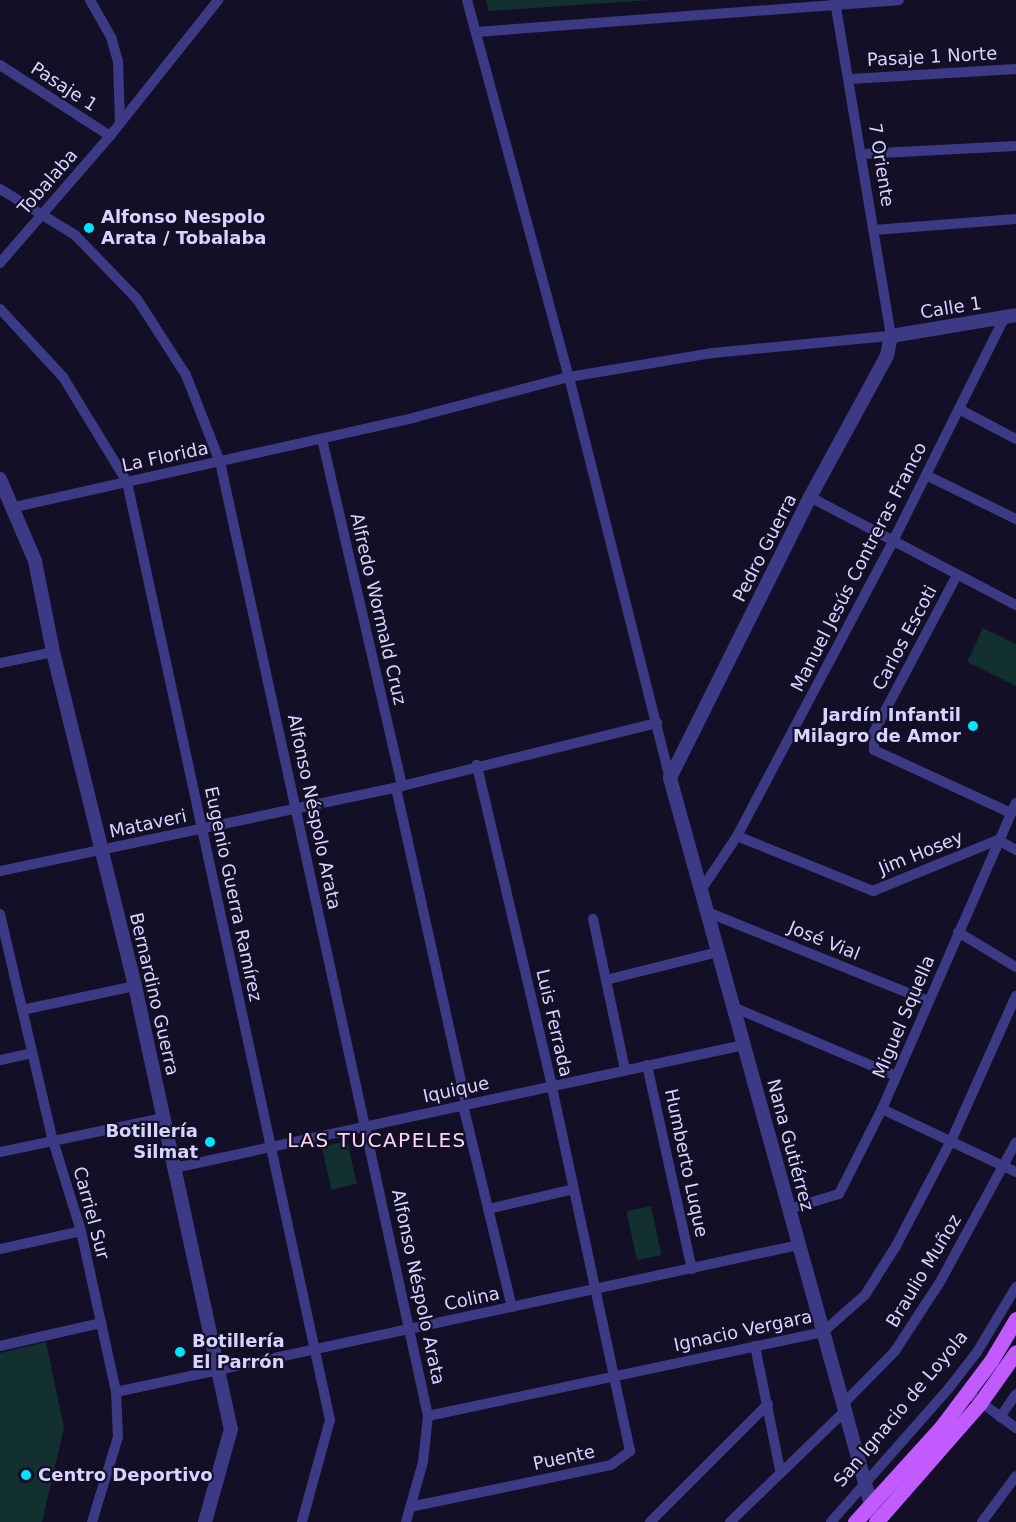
<!DOCTYPE html>
<meta charset="utf-8">
<style>
body{margin:0}
#map{position:relative;width:1016px;height:1522px;overflow:hidden;background:#130f26;font-family:"DejaVu Sans",sans-serif}
div>[style]{position:absolute}
.green>*{inset:0;background:#12302f;transform-origin:0 0}
.minor>*{height:10px;margin:-5px;padding:0 5px;transform-origin:5px;border-radius:5px;background:#3d3a85}
.tertiary>*{height:14px;margin:-7px;padding:0 7px;transform-origin:7px;border-radius:7px;background:#3d3a85}
.primary>*{height:15px;margin:-7.5px;padding:0 7.5px;transform-origin:7.5px;border-radius:7.5px;background:#c25bff}
.dots>*{width:16px;height:16px;translate:-50% -50%;box-sizing:border-box;border:3px solid #130f26;border-radius:50%}
span{translate:-50% -50%;white-space:nowrap;text-align:center;line-height:1.15;-webkit-text-stroke:4.5px #130f26;paint-order:stroke}
.street-label{font-size:18px;color:#d9d4ff}
.poi-label{font-size:18px;color:#d9d4ff;font-weight:700}
.left{translate:0 -50%;text-align:left}
.right{translate:-100% -50%;text-align:right}
.neighbourhood-label{font-size:20px;color:#ffd6f0;letter-spacing:1.5px}
</style>
<div id="map">
<div class="green">
<i style="clip-path:polygon(486px 0,651px 0,489px 11px)"></i>
<i style="clip-path:polygon(983px 628px,1016px 644px,1016px 686px,967px 662px)"></i>
<i style="left:347px;top:1141px;width:44px;height:26px;rotate:77deg"></i>
<i style="left:651px;top:1206px;width:50px;height:25px;rotate:78deg"></i>
<i style="clip-path:polygon(46px 1342px,64px 1428px,42px 1522px,0 1522px,0 1353px)"></i>
</div>
<div class="minor">
<i style="left:90px;top:0;width:43px;rotate:60.4deg"></i>
<i style="left:111px;top:37px;width:26px;rotate:74deg"></i>
<i style="left:118px;top:62px;width:60px;rotate:88.1deg"></i>
<i style="left:467px;top:0;width:391px;rotate:74.9deg"></i>
<i style="left:569px;top:377px;width:414px;rotate:75.9deg"></i>
<i style="left:476px;top:32px;width:424px;rotate:-4.3deg"></i>
<i style="left:0;top:65px;width:131px;rotate:32.8deg"></i>
<i style="left:851px;top:79px;width:165px;rotate:-3.5deg"></i>
<i style="left:862px;top:154px;width:154px;rotate:-3deg"></i>
<i style="left:0;top:189px;width:88px;rotate:31.5deg"></i>
<i style="left:75px;top:235px;width:89px;rotate:45.9deg"></i>
<i style="left:137px;top:299px;width:90px;rotate:57.2deg"></i>
<i style="left:186px;top:375px;width:93px;rotate:68.7deg"></i>
<i style="left:220px;top:462px;width:976px;rotate:77.7deg"></i>
<i style="left:428px;top:1416px;width:46px;rotate:96.2deg"></i>
<i style="left:423px;top:1462px;width:62px;rotate:105.8deg"></i>
<i style="left:874px;top:230px;width:142px;rotate:-4.4deg"></i>
<i style="left:0;top:263px;width:168px;rotate:-49.1deg"></i>
<i style="left:110px;top:136px;width:174px;rotate:-51.5deg"></i>
<i style="left:0;top:309px;width:93px;rotate:47.2deg"></i>
<i style="left:63px;top:377px;width:123px;rotate:58.6deg"></i>
<i style="left:127px;top:482px;width:960px;rotate:77.79deg"></i>
<i style="left:330px;top:1420px;width:106px;rotate:105.4deg"></i>
<i style="left:959px;top:409px;width:64px;rotate:27.8deg"></i>
<i style="left:322px;top:439px;width:356px;rotate:77deg"></i>
<i style="left:926px;top:475px;width:100px;rotate:26.1deg"></i>
<i style="left:810px;top:497px;width:233px;rotate:27.7deg"></i>
<i style="left:15px;top:507px;width:411px;rotate:-12.6deg"></i>
<i style="left:416px;top:417px;width:158px;rotate:-14.7deg"></i>
<i style="left:569px;top:377px;width:146px;rotate:-9.5deg"></i>
<i style="left:713px;top:353px;width:179px;rotate:-5.5deg"></i>
<i style="left:891px;top:336px;width:341px;rotate:-99.5deg"></i>
<i style="left:957px;top:575px;width:178px;rotate:117.9deg"></i>
<i style="left:874px;top:732px;width:18px;rotate:90deg"></i>
<i style="left:874px;top:750px;width:151px;rotate:24.7deg"></i>
<i style="left:0;top:663px;width:54px;rotate:-11.7deg"></i>
<i style="left:396px;top:788px;width:325px;rotate:77.5deg"></i>
<i style="left:737px;top:836px;width:147px;rotate:22deg"></i>
<i style="left:873px;top:891px;width:135px;rotate:-22.2deg"></i>
<i style="left:998px;top:840px;width:21px;rotate:29deg"></i>
<i style="left:0;top:871px;width:411px;rotate:-11.9deg"></i>
<i style="left:402px;top:786px;width:263px;rotate:-13.9deg"></i>
<i style="left:701px;top:890px;width:65px;rotate:-56.3deg"></i>
<i style="left:737px;top:836px;width:334px;rotate:-62.1deg"></i>
<i style="left:893px;top:541px;width:249px;rotate:-63.5deg"></i>
<i style="left:707px;top:912px;width:238px;rotate:21.9deg"></i>
<i style="left:0;top:914px;width:233px;rotate:76.9deg"></i>
<i style="left:53px;top:1141px;width:94px;rotate:72.7deg"></i>
<i style="left:81px;top:1231px;width:165px;rotate:77.7deg"></i>
<i style="left:116px;top:1392px;width:45px;rotate:87.5deg"></i>
<i style="left:118px;top:1437px;width:89px;rotate:107deg"></i>
<i style="left:593px;top:919px;width:154px;rotate:78deg"></i>
<i style="left:958px;top:932px;width:68px;rotate:31.1deg"></i>
<i style="left:606px;top:980px;width:115px;rotate:-14deg"></i>
<i style="left:733px;top:1007px;width:177px;rotate:22.9deg"></i>
<i style="left:22px;top:1010px;width:116px;rotate:-12deg"></i>
<i style="left:0;top:1060px;width:33px;rotate:-12deg"></i>
<i style="left:647px;top:1065px;width:209px;rotate:77.6deg"></i>
<i style="left:463px;top:1105px;width:208px;rotate:76.4deg"></i>
<i style="left:882px;top:1109px;width:148px;rotate:25.2deg"></i>
<i style="left:0;top:1152px;width:167px;rotate:-11.8deg"></i>
<i style="left:174px;top:1168px;width:583px;rotate:-12.18deg"></i>
<i style="left:488px;top:1209px;width:88px;rotate:-13.1deg"></i>
<i style="left:789px;top:1209px;width:52px;rotate:-16.7deg"></i>
<i style="left:839px;top:1194px;width:95px;rotate:-63.2deg"></i>
<i style="left:882px;top:1109px;width:334px;rotate:-66.4deg"></i>
<i style="left:0;top:1249px;width:83px;rotate:-12.5deg"></i>
<i style="left:0;top:1346px;width:104px;rotate:-12.8deg"></i>
<i style="left:755px;top:1346px;width:126px;rotate:78.6deg"></i>
<i style="left:116px;top:1392px;width:699px;rotate:-12.15deg"></i>
<i style="left:975px;top:1398px;width:51px;rotate:36.2deg"></i>
<i style="left:843px;top:1404px;width:74px;rotate:-45.5deg"></i>
<i style="left:895px;top:1351px;width:82px;rotate:-56.9deg"></i>
<i style="left:940px;top:1282px;width:159px;rotate:-61.5deg"></i>
<i style="left:428px;top:1416px;width:404px;rotate:-12deg"></i>
<i style="left:823px;top:1332px;width:56px;rotate:-41.4deg"></i>
<i style="left:865px;top:1295px;width:58px;rotate:-57.7deg"></i>
<i style="left:896px;top:1246px;width:119px;rotate:-62.4deg"></i>
<i style="left:951px;top:1141px;width:159px;rotate:-65.9deg"></i>
<i style="left:1000px;top:1417px;width:28px;rotate:-55deg"></i>
<i style="left:410px;top:1507px;width:205px;rotate:-11.8deg"></i>
<i style="left:611px;top:1465px;width:24px;rotate:-36deg"></i>
<i style="left:630px;top:1451px;width:373px;rotate:-102.1deg"></i>
<i style="left:552px;top:1086px;width:330px;rotate:-103.2deg"></i>
<i style="left:650px;top:1522px;width:167px;rotate:-45deg"></i>
<i style="left:730px;top:1522px;width:160px;rotate:-44deg"></i>
<i style="left:831px;top:1522px;width:179px;rotate:-48.6deg"></i>
<i style="left:949px;top:1388px;width:46px;rotate:-52.1deg"></i>
<i style="left:977px;top:1352px;width:76px;rotate:-59deg"></i>
<i style="left:982px;top:1522px;width:57px;rotate:-53.5deg"></i>
</div>
<div class="tertiary">
<i style="left:0;top:479px;width:89px;rotate:66.9deg"></i>
<i style="left:35px;top:561px;width:93px;rotate:78.8deg"></i>
<i style="left:53px;top:652px;width:344px;rotate:76.2deg"></i>
<i style="left:135px;top:986px;width:453px;rotate:77.8deg"></i>
<i style="left:231px;top:1429px;width:97px;rotate:105.6deg"></i>
<i style="left:873px;top:1512px;width:762px;rotate:-105.46deg"></i>
<i style="left:670px;top:778px;width:314px;rotate:-63.5deg"></i>
<i style="left:810px;top:497px;width:161px;rotate:-61.4deg"></i>
<i style="left:887px;top:356px;width:20px;rotate:-79deg"></i>
<i style="left:891px;top:336px;width:127px;rotate:-9.5deg"></i>
</div>
<div class="primary">
<i style="left:855px;top:1522px;width:130px;rotate:-47.8deg"></i>
<i style="left:942px;top:1426px;width:81px;rotate:-53deg"></i>
<i style="left:991px;top:1361px;width:49px;rotate:-59.2deg"></i>
<i style="left:876px;top:1522px;width:158px;rotate:-48.8deg"></i>
<i style="left:980px;top:1403px;width:62px;rotate:-54.8deg"></i>
</div>
<div class="dots">
<i style="left:89px;top:228px;background:#00e5ff"></i>
<i style="left:973px;top:726px;background:#00e5ff"></i>
<i style="left:210px;top:1142px;background:#00e5ff"></i>
<i style="left:180px;top:1352px;background:#00e5ff"></i>
<i style="left:26px;top:1475px;background:#00e5ff"></i>
</div>
<div class="street-label">
<span style="left:932px;top:57px;rotate:-3deg">Pasaje 1 Norte</span>
<span style="left:64px;top:87px;rotate:33deg">Pasaje 1</span>
<span style="left:881px;top:165px;rotate:81deg">7 Oriente</span>
<span style="left:48px;top:182px;rotate:-49deg">Tobalaba</span>
<span style="left:951px;top:308px;rotate:-9deg">Calle 1</span>
<span style="left:165px;top:457px;rotate:-12deg">La Florida</span>
<span style="left:765px;top:548px;rotate:-63deg">Pedro Guerra</span>
<span style="left:859px;top:567px;rotate:-63deg">Manuel Jesús Contreras Franco</span>
<span style="left:378px;top:609px;rotate:77deg">Alfredo Wormald Cruz</span>
<span style="left:905px;top:638px;rotate:-62deg">Carlos Escoti</span>
<span style="left:314px;top:812px;rotate:78deg">Alfonso Néspolo Arata</span>
<span style="left:148px;top:824px;rotate:-12deg">Mataveri</span>
<span style="left:921px;top:853px;rotate:-22deg">Jim Hosey</span>
<span style="left:233px;top:894px;rotate:78deg">Eugenio Guerra Ramírez</span>
<span style="left:824px;top:941px;rotate:22deg">José Vial</span>
<span style="left:154px;top:994px;rotate:77deg">Bernardino Guerra</span>
<span style="left:904px;top:1017px;rotate:-67deg">Miguel Squella</span>
<span style="left:554px;top:1023px;rotate:77deg">Luis Ferrada</span>
<span style="left:456px;top:1090px;rotate:-12deg">Iquique</span>
<span style="left:790px;top:1145px;rotate:75deg">Nana Gutiérrez</span>
<span style="left:686px;top:1163px;rotate:78deg">Humberto Luque</span>
<span style="left:91px;top:1213px;rotate:75deg">Carriel Sur</span>
<span style="left:924px;top:1271px;rotate:-59deg">Braulio Muñoz</span>
<span style="left:418px;top:1287px;rotate:78deg">Alfonso Néspolo Arata</span>
<span style="left:472px;top:1299px;rotate:-12deg">Colina</span>
<span style="left:743px;top:1331px;rotate:-12deg">Ignacio Vergara</span>
<span style="left:901px;top:1409px;rotate:-50deg">San Ignacio de Loyola</span>
<span style="left:564px;top:1458px;rotate:-12deg">Puente</span>
</div>
<div class="poi-label">
<span class="left" style="left:101px;top:228px">Alfonso Nespolo<br>Arata / Tobalaba</span>
<span class="right" style="left:961px;top:726px">Jardín Infantil<br>Milagro de Amor</span>
<span class="right" style="left:198px;top:1142px">Botillería<br>Silmat</span>
<span class="left" style="left:192px;top:1352px">Botillería<br>El Parrón</span>
<span class="left" style="left:38px;top:1475px">Centro Deportivo</span>
</div>
<div class="neighbourhood-label">
<span style="left:377px;top:1140px">LAS TUCAPELES</span>
</div>
</div>
